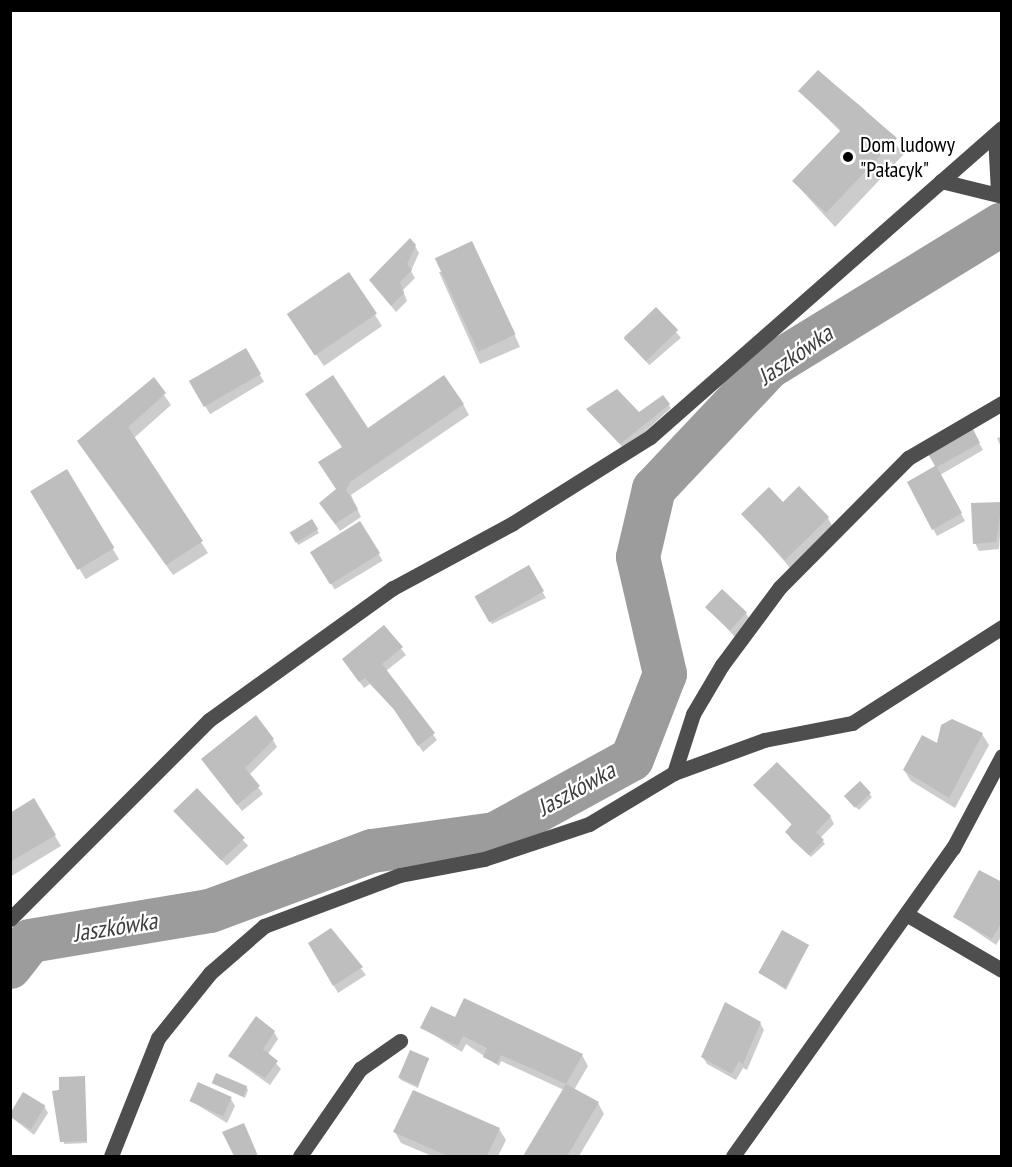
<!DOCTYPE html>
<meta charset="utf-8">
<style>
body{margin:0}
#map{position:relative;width:1012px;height:1167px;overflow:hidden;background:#fff;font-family:"PT Sans Narrow",sans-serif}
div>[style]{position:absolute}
.shadow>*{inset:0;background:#0003;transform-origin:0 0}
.river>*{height:44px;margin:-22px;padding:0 22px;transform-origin:22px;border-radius:22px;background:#9c9c9c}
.building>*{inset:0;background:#bebebe;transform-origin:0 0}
.minor>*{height:15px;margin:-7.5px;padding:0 7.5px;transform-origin:7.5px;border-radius:7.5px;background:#4e4e4e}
.dots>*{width:16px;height:16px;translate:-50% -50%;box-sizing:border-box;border:3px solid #fff;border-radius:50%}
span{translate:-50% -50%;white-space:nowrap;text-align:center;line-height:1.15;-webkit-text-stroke:4.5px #fff;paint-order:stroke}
.poi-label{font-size:22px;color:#000}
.left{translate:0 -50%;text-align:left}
.water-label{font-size:24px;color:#3d3d3d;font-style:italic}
.frame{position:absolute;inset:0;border:12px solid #000;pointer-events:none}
</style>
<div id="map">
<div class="shadow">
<i style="clip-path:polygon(818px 72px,863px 108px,904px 154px,835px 227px,794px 182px,841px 132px,800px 91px)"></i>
<i style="clip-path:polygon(415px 246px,419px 253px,411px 271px,415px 278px,403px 290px,407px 301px,396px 312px,371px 280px)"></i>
<i style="clip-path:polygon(484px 267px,520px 347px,480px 364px,439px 272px)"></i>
<i style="left:656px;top:309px;width:38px;height:42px;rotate:49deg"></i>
<i style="clip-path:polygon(375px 315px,382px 326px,324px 366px,296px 326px)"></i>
<i style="left:245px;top:350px;width:37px;height:63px;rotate:59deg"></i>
<i style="clip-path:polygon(153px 379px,171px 405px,134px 438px,208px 553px,173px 575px,79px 442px)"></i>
<i style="clip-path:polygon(663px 397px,671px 408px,625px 450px,588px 410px,643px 419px)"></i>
<i style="clip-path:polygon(463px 404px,469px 415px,351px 495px,361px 517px,340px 531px,325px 510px,368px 430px)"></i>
<i style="clip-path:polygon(971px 429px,983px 450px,940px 475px,965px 521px,937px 536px,909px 483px,937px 467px)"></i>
<i style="clip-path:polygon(1002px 436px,1002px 450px,997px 438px)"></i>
<i style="left:66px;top:471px;width:103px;height:39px;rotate:59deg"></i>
<i style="clip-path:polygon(1002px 503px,999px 549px,979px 551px,975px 543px)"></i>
<i style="clip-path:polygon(783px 504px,828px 518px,834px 529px,792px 570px,743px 514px)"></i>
<i style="left:312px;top:521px;width:14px;height:24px;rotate:60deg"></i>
<i style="left:360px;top:523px;width:44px;height:56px;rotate:59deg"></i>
<i style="clip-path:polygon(528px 567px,546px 598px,492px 624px,477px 598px)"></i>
<i style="clip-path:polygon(708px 608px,746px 613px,750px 620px,735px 637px)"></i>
<i style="clip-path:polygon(384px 627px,406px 655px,386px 671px,437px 740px,423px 752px,399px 715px,370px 684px,364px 688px,348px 666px)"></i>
<i style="clip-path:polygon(952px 721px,982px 734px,989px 745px,955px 808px,911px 781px,904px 770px,938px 745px)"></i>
<i style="clip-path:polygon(273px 740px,277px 747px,249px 775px,263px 794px,242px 811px,207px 766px)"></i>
<i style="clip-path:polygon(860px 783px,872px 797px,859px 810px,848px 800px)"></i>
<i style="clip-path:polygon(755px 785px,830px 816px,834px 824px,820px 838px,825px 844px,811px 857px,791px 839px,787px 832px,792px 825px)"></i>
<i style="left:197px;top:791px;width:75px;height:29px;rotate:47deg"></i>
<i style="clip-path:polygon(34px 801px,61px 846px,10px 877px,10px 814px)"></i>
<i style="clip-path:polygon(1002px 884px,1002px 935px,996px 945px,955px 917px)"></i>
<i style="clip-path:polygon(330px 930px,366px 975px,338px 993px,310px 944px)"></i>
<i style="clip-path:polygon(808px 946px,786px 990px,759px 972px)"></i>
<i style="clip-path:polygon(454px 1018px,582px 1055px,588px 1066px,574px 1090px,598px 1103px,604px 1114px,579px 1156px,525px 1156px,564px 1090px,501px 1061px,499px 1066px,466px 1044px,462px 1052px,422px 1028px)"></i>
<i style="clip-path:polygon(760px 1023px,764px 1030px,747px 1070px,743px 1068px,736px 1080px,707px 1064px,703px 1057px)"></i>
<i style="clip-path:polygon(274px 1032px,278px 1039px,268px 1054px,281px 1069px,270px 1085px,229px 1056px)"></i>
<i style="clip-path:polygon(428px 1059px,418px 1088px,401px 1080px,399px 1077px)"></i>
<i style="clip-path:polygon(84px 1077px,87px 1143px,64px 1144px,54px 1092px)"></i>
<i style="clip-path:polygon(213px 1083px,246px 1087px,248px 1090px,245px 1098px)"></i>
<i style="clip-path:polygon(231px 1099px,235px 1106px,227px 1123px,191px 1101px)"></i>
<i style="clip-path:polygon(44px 1106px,48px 1113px,34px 1135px,10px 1116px)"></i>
<i style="clip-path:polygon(499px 1129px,506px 1140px,498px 1156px,432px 1156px,401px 1143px,395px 1132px)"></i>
</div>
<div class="river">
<i style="left:10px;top:967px;width:33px;rotate:-52deg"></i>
<i style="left:30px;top:941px;width:182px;rotate:-9.5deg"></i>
<i style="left:210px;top:911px;width:173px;rotate:-20.3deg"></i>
<i style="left:372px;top:851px;width:124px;rotate:-7.9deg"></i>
<i style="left:495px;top:834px;width:156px;rotate:-28.7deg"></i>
<i style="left:632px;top:759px;width:91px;rotate:-68.8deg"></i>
<i style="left:665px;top:674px;width:120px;rotate:-103deg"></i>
<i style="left:638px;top:557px;width:70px;rotate:-76.8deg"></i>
<i style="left:654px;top:489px;width:168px;rotate:-46.7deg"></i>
<i style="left:769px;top:367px;width:273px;rotate:-31.5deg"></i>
</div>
<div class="building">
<i style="clip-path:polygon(818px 70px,897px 138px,826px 213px,792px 181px,841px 130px,798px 91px)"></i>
<i style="clip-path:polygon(410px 238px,416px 245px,407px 264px,412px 270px,400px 282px,404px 293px,391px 306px,369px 280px)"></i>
<i style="left:472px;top:241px;width:103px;height:41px;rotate:65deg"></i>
<i style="left:349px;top:272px;width:50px;height:75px;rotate:56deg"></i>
<i style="left:656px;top:307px;width:32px;height:45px;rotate:46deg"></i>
<i style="left:246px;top:348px;width:30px;height:66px;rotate:60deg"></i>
<i style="clip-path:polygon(333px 375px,368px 428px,444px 375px,464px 404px,350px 482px,346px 490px,358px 509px,335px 524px,319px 503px,336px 489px,318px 462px,342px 447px,305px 394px)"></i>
<i style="clip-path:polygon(154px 377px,166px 393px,128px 427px,203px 541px,166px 565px,77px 441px)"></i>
<i style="clip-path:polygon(617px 389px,639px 412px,663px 395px,670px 404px,620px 444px,586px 409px)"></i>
<i style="clip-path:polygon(972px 427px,980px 443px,937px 467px,962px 513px,932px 530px,907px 482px,935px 466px,927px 452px)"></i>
<i style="left:67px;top:469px;width:92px;height:43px;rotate:59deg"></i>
<i style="clip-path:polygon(799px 486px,829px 517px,785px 560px,741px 514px,769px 487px,783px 502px)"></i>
<i style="clip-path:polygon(1002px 502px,996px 542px,973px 544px,971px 503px)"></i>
<i style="left:312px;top:519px;width:12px;height:26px;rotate:59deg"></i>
<i style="left:360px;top:521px;width:38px;height:59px;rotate:58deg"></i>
<i style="left:529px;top:565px;width:30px;height:63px;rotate:60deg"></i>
<i style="left:722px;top:589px;width:34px;height:25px;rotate:43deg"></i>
<i style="clip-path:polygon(384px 625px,403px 647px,382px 664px,435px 733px,418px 746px,393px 708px,365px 678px,359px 682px,342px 659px)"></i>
<i style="clip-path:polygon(256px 715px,274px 739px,245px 768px,260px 786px,237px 805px,201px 759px)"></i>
<i style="clip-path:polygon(952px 719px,983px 733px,949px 798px,903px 770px,922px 735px,937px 743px,941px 725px)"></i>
<i style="clip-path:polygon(777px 762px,831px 816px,816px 832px,824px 840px,809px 855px,785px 832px,792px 824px,753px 785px)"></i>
<i style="left:860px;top:781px;width:16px;height:22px;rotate:47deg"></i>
<i style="left:197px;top:788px;width:69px;height:33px;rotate:46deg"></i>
<i style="clip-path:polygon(34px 798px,56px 835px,10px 862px,10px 813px)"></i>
<i style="clip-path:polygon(979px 870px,1002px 882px,1002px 921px,992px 939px,953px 917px)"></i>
<i style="clip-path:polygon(331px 928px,363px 967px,333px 986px,308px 943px)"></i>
<i style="left:782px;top:930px;width:31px;height:49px;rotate:29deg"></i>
<i style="clip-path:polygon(464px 998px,583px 1054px,566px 1084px,501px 1055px,497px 1064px,483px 1057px,487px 1048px,463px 1036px,458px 1046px,420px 1028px,431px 1006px,455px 1017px)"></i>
<i style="clip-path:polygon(725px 1002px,761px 1022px,743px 1064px,739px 1061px,732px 1074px,701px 1057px)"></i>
<i style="clip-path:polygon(256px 1016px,275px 1031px,263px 1049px,278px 1061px,265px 1078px,228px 1056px)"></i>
<i style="left:410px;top:1050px;width:21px;height:30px;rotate:23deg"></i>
<i style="left:216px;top:1073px;width:34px;height:11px;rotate:23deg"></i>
<i style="clip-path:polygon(85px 1076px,87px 1141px,60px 1142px,52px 1091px,59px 1090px,59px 1077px)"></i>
<i style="left:198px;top:1082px;width:37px;height:21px;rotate:24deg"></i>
<i style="clip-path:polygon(566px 1084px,599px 1102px,567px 1156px,523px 1156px)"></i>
<i style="clip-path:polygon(413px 1090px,500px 1128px,487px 1156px,448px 1156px,393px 1132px)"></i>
<i style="left:23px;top:1092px;width:26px;height:28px;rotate:31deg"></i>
<i style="clip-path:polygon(244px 1123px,258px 1156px,234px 1156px,222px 1132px)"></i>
</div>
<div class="minor">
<i style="left:995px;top:135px;width:57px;rotate:87deg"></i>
<i style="left:941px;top:181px;width:63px;rotate:13.8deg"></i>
<i style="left:674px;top:773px;width:62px;rotate:-72.1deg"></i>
<i style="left:693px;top:714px;width:57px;rotate:-59.4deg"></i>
<i style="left:722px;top:665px;width:97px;rotate:-53.4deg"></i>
<i style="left:780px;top:587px;width:182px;rotate:-45.2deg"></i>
<i style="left:908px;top:458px;width:109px;rotate:-30.3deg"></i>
<i style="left:906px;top:914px;width:111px;rotate:30.3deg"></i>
<i style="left:10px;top:919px;width:281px;rotate:-45deg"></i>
<i style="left:209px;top:720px;width:226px;rotate:-35.7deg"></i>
<i style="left:393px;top:588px;width:136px;rotate:-28.4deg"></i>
<i style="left:513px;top:523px;width:162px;rotate:-32.1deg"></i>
<i style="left:650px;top:437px;width:468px;rotate:-41.3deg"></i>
<i style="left:111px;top:1156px;width:127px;rotate:-68.3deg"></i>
<i style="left:158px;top:1038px;width:83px;rotate:-51.3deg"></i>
<i style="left:210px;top:973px;width:72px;rotate:-41deg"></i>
<i style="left:264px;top:926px;width:145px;rotate:-20.6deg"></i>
<i style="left:400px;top:875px;width:86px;rotate:-10.8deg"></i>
<i style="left:484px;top:859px;width:111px;rotate:-18.4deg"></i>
<i style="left:589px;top:824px;width:99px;rotate:-31deg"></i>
<i style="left:674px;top:773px;width:96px;rotate:-20.1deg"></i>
<i style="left:764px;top:740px;width:90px;rotate:-10.9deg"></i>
<i style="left:852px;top:723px;width:178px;rotate:-32.6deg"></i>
<i style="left:300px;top:1156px;width:106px;rotate:-55.4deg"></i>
<i style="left:360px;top:1069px;width:49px;rotate:-35deg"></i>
<i style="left:733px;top:1156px;width:379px;rotate:-54.5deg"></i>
<i style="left:953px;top:848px;width:104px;rotate:-62deg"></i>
</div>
<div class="dots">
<i style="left:848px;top:157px;background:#000"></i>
</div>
<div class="poi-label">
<span class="left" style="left:860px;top:157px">Dom ludowy<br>"Pałacyk"</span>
</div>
<div class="water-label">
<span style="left:795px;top:355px;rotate:-35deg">Jaszkówka</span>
<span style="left:576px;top:789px;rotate:-29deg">Jaszkówka</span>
<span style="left:115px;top:927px;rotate:-9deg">Jaszkówka</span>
</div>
<div class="frame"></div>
</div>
